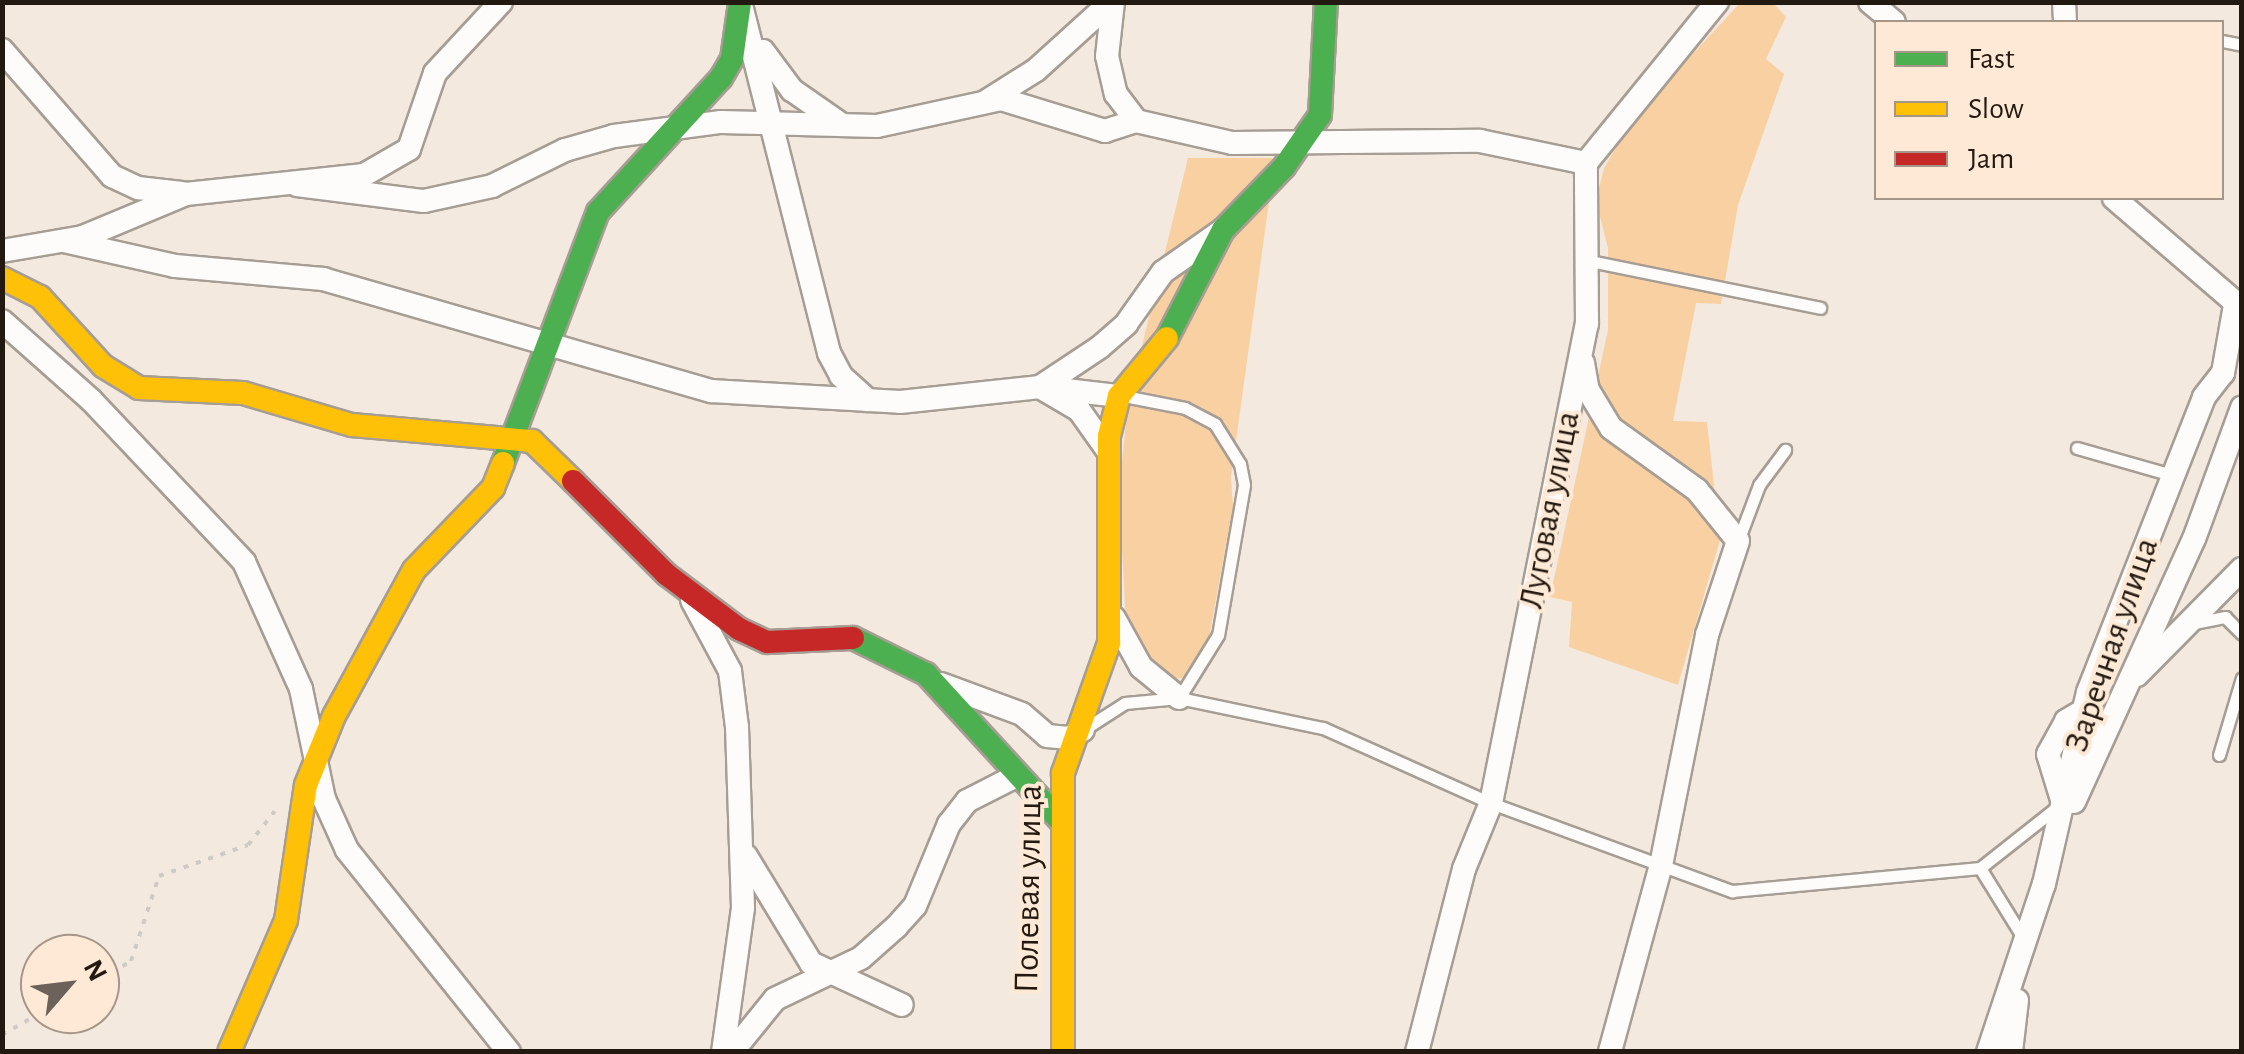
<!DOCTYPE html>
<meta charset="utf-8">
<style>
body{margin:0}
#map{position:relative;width:2244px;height:1054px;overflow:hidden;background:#f4e9de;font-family:"Alegreya Sans",sans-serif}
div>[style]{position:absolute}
.green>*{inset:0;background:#f8d0a2}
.path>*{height:4px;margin-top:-2px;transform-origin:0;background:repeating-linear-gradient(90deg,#cecac6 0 5px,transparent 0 13px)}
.roads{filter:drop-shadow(2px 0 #a69d94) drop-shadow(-2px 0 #a69d94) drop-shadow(0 2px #a69d94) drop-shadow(0 -2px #a69d94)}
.lane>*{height:11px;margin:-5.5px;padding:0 5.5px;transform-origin:5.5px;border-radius:5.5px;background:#fdfcfa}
.street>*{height:22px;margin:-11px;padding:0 11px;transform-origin:11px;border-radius:11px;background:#fdfcfa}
.fast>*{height:22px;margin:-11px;padding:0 11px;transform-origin:11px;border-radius:11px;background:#4caf50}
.slow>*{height:22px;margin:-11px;padding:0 11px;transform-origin:11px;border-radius:11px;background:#ffc107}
.jam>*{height:22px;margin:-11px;padding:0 11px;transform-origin:11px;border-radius:11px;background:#c62828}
span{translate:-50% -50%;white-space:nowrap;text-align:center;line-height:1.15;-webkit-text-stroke:8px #fde9d5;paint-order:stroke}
.street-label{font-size:35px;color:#221a11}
.frame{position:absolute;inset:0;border:5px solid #221a11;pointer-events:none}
.legend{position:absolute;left:1874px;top:20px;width:350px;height:180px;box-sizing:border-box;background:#fde9d5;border:2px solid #a59687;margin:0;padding:12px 18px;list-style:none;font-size:30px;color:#221a11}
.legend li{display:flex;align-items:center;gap:20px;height:50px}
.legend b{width:50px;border:2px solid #a59687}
.north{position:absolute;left:20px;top:934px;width:100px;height:100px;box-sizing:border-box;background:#fde9d5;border:2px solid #a59687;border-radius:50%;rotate:62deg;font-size:28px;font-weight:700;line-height:40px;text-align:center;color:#221a11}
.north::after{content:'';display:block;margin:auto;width:35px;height:45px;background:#6c6259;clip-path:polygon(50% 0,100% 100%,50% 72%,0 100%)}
</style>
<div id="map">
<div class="green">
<i style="clip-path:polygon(1740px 3px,1773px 3px,1786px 17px,1766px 59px,1784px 74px,1738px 205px,1721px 304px,1696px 303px,1673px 421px,1707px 422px,1720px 540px,1678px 685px,1569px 647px,1572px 602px,1550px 597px,1608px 330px,1608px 248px,1596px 201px,1604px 168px,1635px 116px)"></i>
<i style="clip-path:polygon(1188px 158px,1275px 158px,1231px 477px,1233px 507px,1209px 637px,1182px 678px,1168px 680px,1137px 647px,1126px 623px,1119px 491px,1128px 403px)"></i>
</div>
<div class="path">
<i style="left:100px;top:979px;width:36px;rotate:-30deg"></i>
<i style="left:131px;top:961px;width:89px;rotate:-71.8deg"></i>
<i style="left:159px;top:876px;width:94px;rotate:-19.2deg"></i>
<i style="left:248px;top:845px;width:43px;rotate:-51.5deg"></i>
<i style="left:2px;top:1035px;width:44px;rotate:-30.1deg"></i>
</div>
<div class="roads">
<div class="lane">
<i style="left:2222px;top:41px;width:20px;rotate:11deg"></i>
<i style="left:1585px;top:260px;width:240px;rotate:11.5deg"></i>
<i style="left:1124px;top:396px;width:62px;rotate:11.1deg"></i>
<i style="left:1185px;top:408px;width:34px;rotate:28deg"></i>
<i style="left:1215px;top:424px;width:47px;rotate:58deg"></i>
<i style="left:1240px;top:464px;width:21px;rotate:79deg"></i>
<i style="left:1244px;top:485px;width:152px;rotate:99.8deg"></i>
<i style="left:1218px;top:635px;width:74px;rotate:121.8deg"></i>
<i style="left:2077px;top:448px;width:99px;rotate:15.9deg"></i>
<i style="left:1738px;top:541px;width:60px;rotate:-69.4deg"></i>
<i style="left:1759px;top:485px;width:44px;rotate:-53.4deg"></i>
<i style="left:2194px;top:623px;width:32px;rotate:-11deg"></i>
<i style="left:2225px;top:617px;width:24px;rotate:45deg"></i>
<i style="left:1086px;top:728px;width:46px;rotate:-32.7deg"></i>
<i style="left:1125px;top:703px;width:54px;rotate:-5.3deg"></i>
<i style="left:1179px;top:698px;width:147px;rotate:11.8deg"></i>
<i style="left:1323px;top:728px;width:184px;rotate:24.1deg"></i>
<i style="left:1491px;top:803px;width:257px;rotate:20.1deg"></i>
<i style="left:1732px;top:891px;width:249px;rotate:-5.3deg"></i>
<i style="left:1980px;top:868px;width:97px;rotate:-38.3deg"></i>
<i style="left:2219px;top:755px;width:80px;rotate:-73.4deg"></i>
<i style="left:1980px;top:868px;width:86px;rotate:58.3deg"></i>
</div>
<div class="street">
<i style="left:1113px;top:2px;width:54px;rotate:96.3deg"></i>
<i style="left:1107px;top:56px;width:39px;rotate:77deg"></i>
<i style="left:1116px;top:94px;width:34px;rotate:53deg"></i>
<i style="left:1136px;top:121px;width:98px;rotate:12.9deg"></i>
<i style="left:1232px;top:143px;width:248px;rotate:-0.5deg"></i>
<i style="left:1480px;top:141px;width:108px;rotate:11.7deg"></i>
<i style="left:1870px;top:2px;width:31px;rotate:40deg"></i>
<i style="left:2064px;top:2px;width:20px;rotate:87deg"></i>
<i style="left:741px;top:5px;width:359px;rotate:75.8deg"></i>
<i style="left:829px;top:353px;width:26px;rotate:62deg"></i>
<i style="left:841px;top:376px;width:36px;rotate:42deg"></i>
<i style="left:2px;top:50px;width:167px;rotate:48.9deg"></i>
<i style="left:112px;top:176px;width:29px;rotate:25deg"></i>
<i style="left:138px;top:188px;width:44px;rotate:6.5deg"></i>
<i style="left:763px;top:51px;width:49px;rotate:53.4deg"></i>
<i style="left:792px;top:90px;width:60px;rotate:34.8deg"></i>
<i style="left:985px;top:102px;width:60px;rotate:-32.1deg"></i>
<i style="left:1036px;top:70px;width:101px;rotate:-42.2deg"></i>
<i style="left:297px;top:185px;width:128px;rotate:7.2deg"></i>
<i style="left:424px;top:201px;width:70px;rotate:-12.4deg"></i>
<i style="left:492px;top:186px;width:81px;rotate:-26.3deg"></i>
<i style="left:565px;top:150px;width:51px;rotate:-15.9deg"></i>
<i style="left:614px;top:136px;width:108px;rotate:-7.5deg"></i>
<i style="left:721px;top:122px;width:156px;rotate:1.5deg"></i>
<i style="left:877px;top:126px;width:127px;rotate:-12.3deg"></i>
<i style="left:1001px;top:99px;width:109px;rotate:17.1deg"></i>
<i style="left:1105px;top:131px;width:33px;rotate:-18deg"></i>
<i style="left:2114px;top:198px;width:169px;rotate:40.7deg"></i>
<i style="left:64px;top:241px;width:114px;rotate:12.7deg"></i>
<i style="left:175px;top:266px;width:149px;rotate:5deg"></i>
<i style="left:323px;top:279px;width:404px;rotate:16.1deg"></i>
<i style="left:711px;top:391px;width:189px;rotate:3.3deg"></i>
<i style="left:900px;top:402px;width:141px;rotate:-6.1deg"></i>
<i style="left:1040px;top:387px;width:80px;rotate:6.5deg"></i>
<i style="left:2px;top:251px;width:82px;rotate:-9.8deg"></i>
<i style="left:83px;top:237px;width:112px;rotate:-22.7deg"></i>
<i style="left:186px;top:194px;width:179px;rotate:-6.1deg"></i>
<i style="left:364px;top:175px;width:52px;rotate:-30deg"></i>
<i style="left:409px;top:149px;width:80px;rotate:-71.1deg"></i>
<i style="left:435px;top:73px;width:97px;rotate:-47.1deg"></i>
<i style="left:2px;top:321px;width:119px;rotate:41.6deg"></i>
<i style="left:91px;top:400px;width:223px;rotate:46.6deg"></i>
<i style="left:244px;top:562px;width:139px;rotate:65.8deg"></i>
<i style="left:301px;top:689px;width:112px;rotate:78.2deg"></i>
<i style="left:324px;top:799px;width:56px;rotate:65.7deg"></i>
<i style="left:347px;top:850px;width:259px;rotate:51.3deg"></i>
<i style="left:1583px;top:363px;width:27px;rotate:80deg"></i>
<i style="left:1588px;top:390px;width:44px;rotate:58.8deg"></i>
<i style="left:1611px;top:428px;width:106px;rotate:35.8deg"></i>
<i style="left:1697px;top:490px;width:65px;rotate:51.2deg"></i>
<i style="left:1738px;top:541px;width:99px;rotate:108.3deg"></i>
<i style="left:1707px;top:635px;width:235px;rotate:101.3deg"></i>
<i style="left:1661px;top:865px;width:194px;rotate:105.3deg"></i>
<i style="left:1108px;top:451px;width:50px;rotate:-125.3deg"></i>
<i style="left:1079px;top:410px;width:45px;rotate:-149.5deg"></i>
<i style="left:1040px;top:387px;width:72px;rotate:-33.7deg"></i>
<i style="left:1100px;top:347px;width:35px;rotate:-41deg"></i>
<i style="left:1126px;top:324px;width:64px;rotate:-54.6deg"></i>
<i style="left:1163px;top:272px;width:73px;rotate:-35deg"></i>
<i style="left:692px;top:600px;width:81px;rotate:61.8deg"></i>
<i style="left:730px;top:671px;width:56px;rotate:82.9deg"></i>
<i style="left:737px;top:727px;width:181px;rotate:88.1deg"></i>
<i style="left:743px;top:908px;width:145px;rotate:97.9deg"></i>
<i style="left:1114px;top:618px;width:56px;rotate:61.1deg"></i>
<i style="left:1141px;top:667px;width:49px;rotate:39.2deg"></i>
<i style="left:2137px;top:675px;width:149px;rotate:-45.3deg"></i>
<i style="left:941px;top:684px;width:86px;rotate:20.3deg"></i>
<i style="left:1022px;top:714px;width:33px;rotate:41deg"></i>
<i style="left:1047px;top:736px;width:22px;rotate:5deg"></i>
<i style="left:1069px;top:738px;width:16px;rotate:-30deg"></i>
<i style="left:2074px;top:802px;width:289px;rotate:-65.5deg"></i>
<i style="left:2194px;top:539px;width:140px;rotate:-69.9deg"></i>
<i style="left:2063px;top:803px;width:51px;rotate:-107deg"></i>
<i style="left:2048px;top:754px;width:38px;rotate:-61deg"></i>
<i style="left:2066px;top:721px;width:27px;rotate:-31deg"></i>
<i style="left:746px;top:856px;width:125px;rotate:58.7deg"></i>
<i style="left:811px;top:963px;width:100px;rotate:24.8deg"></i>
<i style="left:732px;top:1052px;width:68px;rotate:-50.9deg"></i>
<i style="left:775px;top:999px;width:95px;rotate:-25.5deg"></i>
<i style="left:861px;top:958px;width:47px;rotate:-41.5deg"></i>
<i style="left:896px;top:927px;width:28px;rotate:-48deg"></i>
<i style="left:915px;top:906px;width:89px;rotate:-67.5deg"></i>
<i style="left:949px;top:824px;width:29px;rotate:-52deg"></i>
<i style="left:967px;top:801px;width:57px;rotate:-27deg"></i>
<i style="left:1417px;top:1052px;width:189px;rotate:-75.6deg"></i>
<i style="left:1464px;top:869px;width:71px;rotate:-67.8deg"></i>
<i style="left:1491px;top:803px;width:489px;rotate:-78.7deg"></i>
<i style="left:1587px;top:324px;width:161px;rotate:-90.4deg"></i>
<i style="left:1586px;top:163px;width:208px;rotate:-50.9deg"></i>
<i style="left:1988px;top:1052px;width:177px;rotate:-71.6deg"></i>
<i style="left:2044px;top:884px;width:197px;rotate:-77.1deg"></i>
<i style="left:2088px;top:692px;width:317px;rotate:-68.5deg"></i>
<i style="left:2204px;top:397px;width:31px;rotate:-52deg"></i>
<i style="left:2223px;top:373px;width:69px;rotate:-80deg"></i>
<i style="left:2011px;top:1052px;width:52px;rotate:-83.4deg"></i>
</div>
<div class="fast">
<i style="left:1167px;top:338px;width:122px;rotate:-62.6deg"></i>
<i style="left:1223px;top:230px;width:88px;rotate:-45.9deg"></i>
<i style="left:1284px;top:167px;width:63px;rotate:-55.3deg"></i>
<i style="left:1320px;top:115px;width:113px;rotate:-87deg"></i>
<i style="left:503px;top:463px;width:268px;rotate:-69.3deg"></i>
<i style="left:598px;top:212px;width:182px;rotate:-47.5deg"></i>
<i style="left:721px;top:78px;width:22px;rotate:-60deg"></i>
<i style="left:732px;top:59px;width:57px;rotate:-81.9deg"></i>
<i style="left:853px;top:638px;width:81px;rotate:26.3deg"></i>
<i style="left:926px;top:674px;width:198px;rotate:47.5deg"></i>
</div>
<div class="slow">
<i style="left:2px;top:278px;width:42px;rotate:26.6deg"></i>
<i style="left:40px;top:297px;width:93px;rotate:47.6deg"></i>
<i style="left:103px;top:366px;width:42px;rotate:31.4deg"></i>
<i style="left:139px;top:388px;width:104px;rotate:2.8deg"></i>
<i style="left:243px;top:393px;width:114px;rotate:16.4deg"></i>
<i style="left:352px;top:425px;width:181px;rotate:5.1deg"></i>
<i style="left:532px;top:441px;width:57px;rotate:44.3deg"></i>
<i style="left:229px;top:1052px;width:144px;rotate:-66.6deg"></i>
<i style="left:286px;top:920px;width:136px;rotate:-81.6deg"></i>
<i style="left:306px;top:785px;width:74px;rotate:-67.9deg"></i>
<i style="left:334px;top:716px;width:166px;rotate:-61.3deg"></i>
<i style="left:414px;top:570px;width:114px;rotate:-46.1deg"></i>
<i style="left:493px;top:488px;width:27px;rotate:-68deg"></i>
<i style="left:1063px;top:1052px;width:279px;rotate:-90deg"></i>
<i style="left:1063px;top:773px;width:138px;rotate:-70.5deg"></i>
<i style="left:1109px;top:643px;width:207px;rotate:-90deg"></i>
<i style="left:1109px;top:436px;width:41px;rotate:-76deg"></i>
<i style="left:1119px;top:396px;width:75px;rotate:-50.4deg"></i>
</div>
<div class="jam">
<i style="left:573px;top:481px;width:132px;rotate:45deg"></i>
<i style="left:666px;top:574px;width:91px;rotate:37deg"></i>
<i style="left:739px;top:629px;width:31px;rotate:25deg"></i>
<i style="left:767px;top:642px;width:86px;rotate:-2.7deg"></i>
</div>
</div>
<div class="street-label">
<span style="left:1550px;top:510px;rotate:-79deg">Луговая улица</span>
<span style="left:2112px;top:645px;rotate:-71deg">Заречная улица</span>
<span style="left:1029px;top:889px;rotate:-89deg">Полевая улица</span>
</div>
<div class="frame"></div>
<ul class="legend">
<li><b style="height:12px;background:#4caf50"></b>Fast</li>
<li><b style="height:12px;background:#ffc107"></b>Slow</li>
<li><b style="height:12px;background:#c62828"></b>Jam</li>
</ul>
<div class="north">N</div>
</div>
